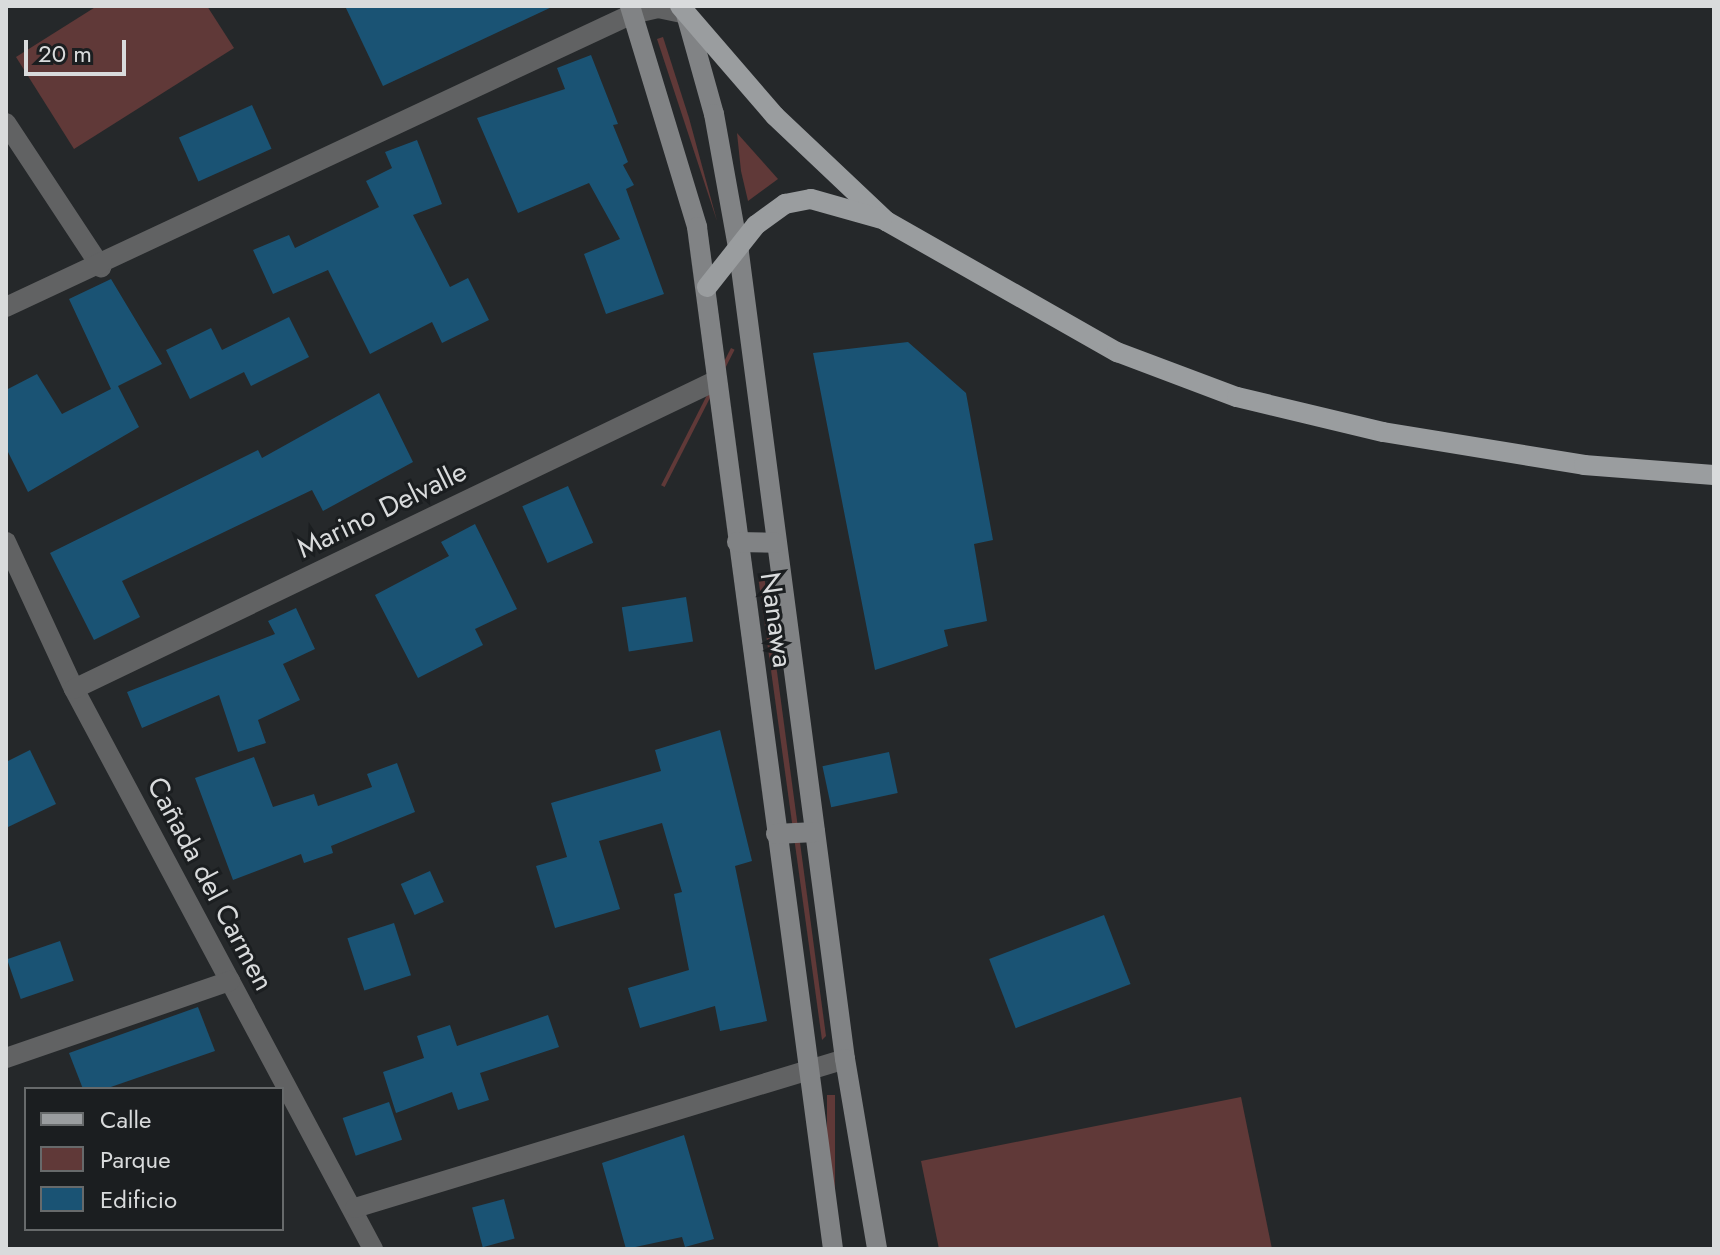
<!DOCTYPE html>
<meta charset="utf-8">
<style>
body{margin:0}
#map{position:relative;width:1720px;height:1255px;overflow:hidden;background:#25282a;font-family:Jost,sans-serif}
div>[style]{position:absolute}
.green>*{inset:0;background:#603938;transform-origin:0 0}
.building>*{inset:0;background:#1a5374;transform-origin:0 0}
.street>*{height:20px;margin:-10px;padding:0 10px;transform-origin:10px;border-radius:10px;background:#616263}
.secondary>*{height:20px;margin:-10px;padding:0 10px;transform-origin:10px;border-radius:10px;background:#818385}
.primary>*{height:20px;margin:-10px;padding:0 10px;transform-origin:10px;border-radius:10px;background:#9a9d9f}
span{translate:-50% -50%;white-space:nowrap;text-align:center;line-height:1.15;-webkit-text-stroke:6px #1b1e20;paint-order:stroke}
.street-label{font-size:28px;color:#d9dbdc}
.frame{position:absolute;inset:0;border:8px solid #d9dbdc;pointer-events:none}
.legend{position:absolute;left:24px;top:1087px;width:260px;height:144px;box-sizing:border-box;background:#1b1e20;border:2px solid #676a6b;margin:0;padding:10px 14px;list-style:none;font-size:24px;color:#d9dbdc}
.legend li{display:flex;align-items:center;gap:16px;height:40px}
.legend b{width:40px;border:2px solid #676a6b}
.scale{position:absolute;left:24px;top:40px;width:102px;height:36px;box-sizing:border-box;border:4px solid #d9dbdc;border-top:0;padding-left:10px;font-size:24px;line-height:28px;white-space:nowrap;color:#d9dbdc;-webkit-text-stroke:6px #1b1e20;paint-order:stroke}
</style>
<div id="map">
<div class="green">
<i style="clip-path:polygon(97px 6px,207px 6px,234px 48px,74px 149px,16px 57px)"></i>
<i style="clip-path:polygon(663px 37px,689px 118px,717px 221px,657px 39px)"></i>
<i style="clip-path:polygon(737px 133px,778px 179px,748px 201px,741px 171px)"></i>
<i style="left:731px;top:348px;width:4px;height:154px;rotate:27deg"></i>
<i style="clip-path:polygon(764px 575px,826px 1036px,822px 1040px,758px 576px)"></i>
<i style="left:827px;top:1095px;width:8px;height:156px"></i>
<i style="clip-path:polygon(1241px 1097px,1272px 1249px,939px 1249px,921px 1161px)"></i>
</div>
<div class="building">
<i style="clip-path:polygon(345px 6px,554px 6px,383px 86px)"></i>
<i style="clip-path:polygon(591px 55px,618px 124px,613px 125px,628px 162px,623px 165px,634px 185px,626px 189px,664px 294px,606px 314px,584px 254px,620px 239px,589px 183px,518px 213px,477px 118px,565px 89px,557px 68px)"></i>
<i style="left:252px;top:105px;width:48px;height:80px;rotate:66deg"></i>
<i style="clip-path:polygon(417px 140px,442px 204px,413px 215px,450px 287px,468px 278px,489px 320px,442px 343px,432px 322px,370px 354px,328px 270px,273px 294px,253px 250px,289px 235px,295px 248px,379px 207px,366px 181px,392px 168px,385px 152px)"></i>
<i style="clip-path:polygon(111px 279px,162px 364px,118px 386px,139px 427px,28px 492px,6px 448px,6px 390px,37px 374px,62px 414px,111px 389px,69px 299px)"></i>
<i style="clip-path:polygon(289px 317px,309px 357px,251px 386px,244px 372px,190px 399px,166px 350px,211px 328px,222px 350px)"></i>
<i style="clip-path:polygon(908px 342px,966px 393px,993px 540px,974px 544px,987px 621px,944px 630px,948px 646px,875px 670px,813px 353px)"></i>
<i style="clip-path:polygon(379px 393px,413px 462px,323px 511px,312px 490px,122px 581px,140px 617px,94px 640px,50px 553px,258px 450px,262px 458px)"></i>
<i style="left:568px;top:486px;width:62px;height:50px;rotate:66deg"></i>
<i style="clip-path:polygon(475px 524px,517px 609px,475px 629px,483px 645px,418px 678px,375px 595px,449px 556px,441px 542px)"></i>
<i style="left:686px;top:597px;width:45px;height:65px;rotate:81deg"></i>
<i style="clip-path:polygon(296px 608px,315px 649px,283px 664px,300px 700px,258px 720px,266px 743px,238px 752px,219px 695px,142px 728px,127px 692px,275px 634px,268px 621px)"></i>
<i style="clip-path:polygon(720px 730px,752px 861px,735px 866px,767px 1021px,720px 1031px,715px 1006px,640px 1028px,628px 988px,689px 970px,674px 894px,682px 892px,662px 823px,599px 841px,620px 909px,555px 928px,536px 866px,567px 857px,551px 803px,661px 771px,655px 750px)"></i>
<i style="clip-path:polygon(30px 750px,56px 804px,6px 828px,6px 762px)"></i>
<i style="left:889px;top:752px;width:42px;height:68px;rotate:78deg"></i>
<i style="clip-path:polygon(254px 757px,273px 807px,314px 794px,318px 806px,372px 787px,367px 774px,397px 763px,415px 812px,331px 846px,333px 853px,304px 863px,301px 854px,233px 880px,195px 778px)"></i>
<i style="left:430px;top:871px;width:34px;height:32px;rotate:66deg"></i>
<i style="left:1104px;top:915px;width:74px;height:123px;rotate:69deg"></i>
<i style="left:394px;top:923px;width:55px;height:49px;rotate:72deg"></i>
<i style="left:60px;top:941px;width:42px;height:56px;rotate:71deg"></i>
<i style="clip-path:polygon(198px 1007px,215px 1051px,105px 1089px,83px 1089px,69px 1053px)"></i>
<i style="clip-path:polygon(548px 1015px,559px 1047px,480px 1073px,489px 1100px,458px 1110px,452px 1092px,396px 1113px,383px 1072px,424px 1058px,417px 1036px,450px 1025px,457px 1046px)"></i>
<i style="left:389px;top:1102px;width:40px;height:49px;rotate:71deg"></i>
<i style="clip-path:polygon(684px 1135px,714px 1239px,685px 1247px,682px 1237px,626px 1249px,602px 1163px)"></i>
<i style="left:504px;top:1199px;width:41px;height:33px;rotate:75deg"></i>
</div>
<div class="street">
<i style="left:6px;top:123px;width:173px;rotate:56.6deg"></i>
<i style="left:6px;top:307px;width:691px;rotate:-25.08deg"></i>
<i style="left:632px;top:14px;width:27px;rotate:-13deg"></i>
<i style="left:658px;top:8px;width:29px;rotate:12deg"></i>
<i style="left:6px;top:542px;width:162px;rotate:65.2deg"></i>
<i style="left:74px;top:689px;width:635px;rotate:61.9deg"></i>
<i style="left:74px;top:689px;width:711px;rotate:-25.66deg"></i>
<i style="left:6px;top:1058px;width:237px;rotate:-19deg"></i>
<i style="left:355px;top:1208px;width:512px;rotate:-16.91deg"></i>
</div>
<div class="secondary">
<i style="left:630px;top:6px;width:231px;rotate:73.1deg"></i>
<i style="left:697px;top:227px;width:1031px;rotate:82.42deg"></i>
<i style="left:686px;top:14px;width:104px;rotate:74.4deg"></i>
<i style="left:714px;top:114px;width:141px;rotate:79.8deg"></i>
<i style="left:739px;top:253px;width:813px;rotate:82.51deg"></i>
<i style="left:845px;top:1059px;width:193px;rotate:80.4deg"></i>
<i style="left:737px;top:542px;width:39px;rotate:1deg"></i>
<i style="left:776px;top:834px;width:39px;rotate:-3deg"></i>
</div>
<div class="primary">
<i style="left:680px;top:6px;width:145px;rotate:49.2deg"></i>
<i style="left:775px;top:116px;width:153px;rotate:43.4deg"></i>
<i style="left:886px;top:221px;width:266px;rotate:29.6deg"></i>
<i style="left:1117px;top:352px;width:128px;rotate:20.6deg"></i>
<i style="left:1237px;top:397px;width:150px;rotate:13.5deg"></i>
<i style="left:1383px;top:432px;width:204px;rotate:9.3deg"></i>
<i style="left:1584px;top:465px;width:130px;rotate:4.4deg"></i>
<i style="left:707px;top:287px;width:79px;rotate:-51.7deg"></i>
<i style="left:756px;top:225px;width:36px;rotate:-36deg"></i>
<i style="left:785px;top:204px;width:26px;rotate:-11deg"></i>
<i style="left:811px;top:199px;width:74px;rotate:15.7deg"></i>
</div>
<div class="street-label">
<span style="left:382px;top:510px;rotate:-26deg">Marino Delvalle</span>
<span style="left:776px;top:620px;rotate:82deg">Nanawa</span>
<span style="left:210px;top:884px;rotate:62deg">Cañada del Carmen</span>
</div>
<div class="frame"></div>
<ul class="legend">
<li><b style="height:10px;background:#9a9d9f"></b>Calle</li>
<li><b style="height:22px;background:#603938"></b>Parque</li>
<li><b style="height:22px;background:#1a5374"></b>Edificio</li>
</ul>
<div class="scale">20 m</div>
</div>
